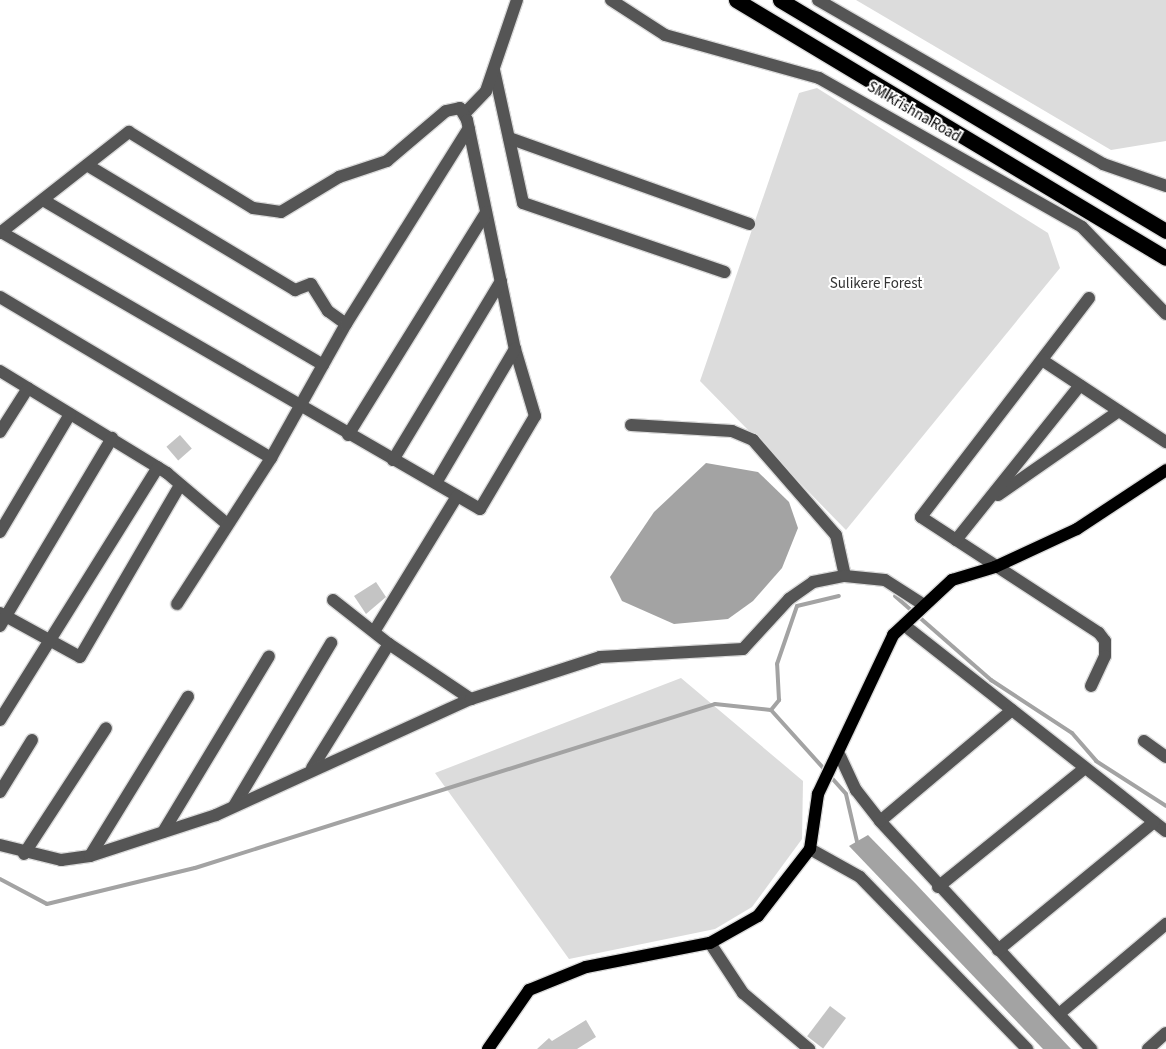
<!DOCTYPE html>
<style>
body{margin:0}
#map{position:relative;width:1166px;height:1049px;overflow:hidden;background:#fff;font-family:"Source Sans 3",sans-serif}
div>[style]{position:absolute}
.green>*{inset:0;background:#dcdcdc}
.water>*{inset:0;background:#a3a3a3}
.stream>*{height:4px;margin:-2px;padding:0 2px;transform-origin:2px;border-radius:2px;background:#a3a3a3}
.building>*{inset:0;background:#c4c4c4;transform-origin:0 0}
.roads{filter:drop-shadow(1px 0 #dbdbdb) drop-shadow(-1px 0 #dbdbdb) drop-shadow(0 1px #dbdbdb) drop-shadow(0 -1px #dbdbdb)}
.minor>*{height:12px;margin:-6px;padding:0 6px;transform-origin:6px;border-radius:6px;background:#555}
.major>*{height:12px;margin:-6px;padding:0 6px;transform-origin:6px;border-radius:6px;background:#000}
.highway>*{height:15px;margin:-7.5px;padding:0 7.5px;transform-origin:7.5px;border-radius:7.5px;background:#000}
span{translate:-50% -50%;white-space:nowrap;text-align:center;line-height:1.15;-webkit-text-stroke:4px #fff;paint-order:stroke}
.street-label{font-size:15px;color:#000}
.park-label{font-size:15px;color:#333}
</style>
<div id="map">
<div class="green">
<i style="clip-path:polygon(856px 0,1166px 0,1166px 141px,1111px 150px)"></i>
<i style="clip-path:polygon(817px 88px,1048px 233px,1060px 268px,846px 530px,700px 381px,799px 93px)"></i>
<i style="clip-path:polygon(681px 678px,803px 781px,802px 839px,752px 907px,715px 929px,569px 959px,435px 773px)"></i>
</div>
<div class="water">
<i style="clip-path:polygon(706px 463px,758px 472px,789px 502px,798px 528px,782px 568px,753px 601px,728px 619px,674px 624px,622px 601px,610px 577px,654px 512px)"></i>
<i style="clip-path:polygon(868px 835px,915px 883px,1071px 1049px,1043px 1049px,849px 846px)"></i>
</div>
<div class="stream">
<i style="left:895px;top:596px;width:128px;rotate:41.2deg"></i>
<i style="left:991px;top:680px;width:97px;rotate:33.2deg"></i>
<i style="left:1072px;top:733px;width:37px;rotate:49deg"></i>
<i style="left:1096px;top:761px;width:83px;rotate:32.7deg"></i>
<i style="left:771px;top:710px;width:13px;rotate:-51deg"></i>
<i style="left:779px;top:700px;width:36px;rotate:-93deg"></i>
<i style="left:777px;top:664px;width:61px;rotate:-71deg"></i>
<i style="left:797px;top:606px;width:43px;rotate:-13.4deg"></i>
<i style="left:830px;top:776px;width:24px;rotate:48deg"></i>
<i style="left:846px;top:794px;width:53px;rotate:77deg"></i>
<i style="left:0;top:879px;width:53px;rotate:28deg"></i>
<i style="left:47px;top:904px;width:152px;rotate:-13.7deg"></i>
<i style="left:195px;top:868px;width:545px;rotate:-17.5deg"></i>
<i style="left:715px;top:704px;width:56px;rotate:6.1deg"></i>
<i style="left:771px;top:710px;width:82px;rotate:48deg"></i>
</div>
<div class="building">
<i style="left:180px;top:435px;width:18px;height:18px;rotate:49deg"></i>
<i style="clip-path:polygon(376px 582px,386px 597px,366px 614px,354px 596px)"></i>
<i style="left:830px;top:1006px;width:20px;height:38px;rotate:37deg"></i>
<i style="clip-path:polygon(586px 1020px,596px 1037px,577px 1049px,537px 1049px,549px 1038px,552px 1041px)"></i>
</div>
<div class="roads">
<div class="minor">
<i style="left:611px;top:0;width:64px;rotate:32.9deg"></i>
<i style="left:665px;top:35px;width:160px;rotate:15.6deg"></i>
<i style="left:819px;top:78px;width:302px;rotate:29.5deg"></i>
<i style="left:1082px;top:227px;width:121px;rotate:46deg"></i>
<i style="left:818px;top:0;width:329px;rotate:29.9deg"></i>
<i style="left:1103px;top:164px;width:67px;rotate:19.2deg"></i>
<i style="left:494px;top:70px;width:136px;rotate:77.7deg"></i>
<i style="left:523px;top:203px;width:213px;rotate:18.9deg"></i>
<i style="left:465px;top:113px;width:30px;rotate:-46deg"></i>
<i style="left:486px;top:91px;width:96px;rotate:-71.2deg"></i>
<i style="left:509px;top:138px;width:255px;rotate:19.7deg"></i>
<i style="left:87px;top:165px;width:243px;rotate:31deg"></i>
<i style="left:295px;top:290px;width:17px;rotate:-21deg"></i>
<i style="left:311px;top:284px;width:32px;rotate:58deg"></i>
<i style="left:328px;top:311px;width:22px;rotate:36deg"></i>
<i style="left:43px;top:200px;width:325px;rotate:30.5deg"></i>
<i style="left:0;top:233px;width:164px;rotate:-38.1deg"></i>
<i style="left:129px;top:132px;width:145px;rotate:31.5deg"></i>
<i style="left:253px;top:208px;width:28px;rotate:8deg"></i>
<i style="left:281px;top:212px;width:68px;rotate:-31.1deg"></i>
<i style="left:339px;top:177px;width:51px;rotate:-18.4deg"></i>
<i style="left:387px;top:161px;width:77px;rotate:-40.3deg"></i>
<i style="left:446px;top:111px;width:14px;rotate:-12deg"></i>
<i style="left:460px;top:108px;width:14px;rotate:60deg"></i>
<i style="left:467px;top:120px;width:234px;rotate:78.2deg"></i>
<i style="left:515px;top:349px;width:70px;rotate:73.4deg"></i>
<i style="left:535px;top:416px;width:108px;rotate:120.6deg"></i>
<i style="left:480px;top:509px;width:553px;rotate:-149.96deg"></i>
<i style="left:0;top:297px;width:315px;rotate:30.7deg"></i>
<i style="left:1089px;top:298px;width:276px;rotate:127.5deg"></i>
<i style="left:921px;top:517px;width:212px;rotate:33.1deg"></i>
<i style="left:1099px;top:633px;width:10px;rotate:53deg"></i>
<i style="left:1105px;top:641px;width:15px;rotate:90deg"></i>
<i style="left:1105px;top:656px;width:33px;rotate:115deg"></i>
<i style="left:1042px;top:360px;width:149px;rotate:33.5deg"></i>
<i style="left:0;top:371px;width:196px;rotate:31.4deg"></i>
<i style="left:167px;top:473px;width:77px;rotate:40.3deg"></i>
<i style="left:631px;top:425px;width:101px;rotate:3.4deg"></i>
<i style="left:732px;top:431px;width:23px;rotate:23deg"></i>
<i style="left:753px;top:440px;width:126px;rotate:48.9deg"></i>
<i style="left:836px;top:535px;width:42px;rotate:77.6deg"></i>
<i style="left:0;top:432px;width:52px;rotate:-57.5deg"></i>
<i style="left:348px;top:435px;width:262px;rotate:-58.2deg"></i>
<i style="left:393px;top:460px;width:209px;rotate:-58.9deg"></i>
<i style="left:436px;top:483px;width:156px;rotate:-59.5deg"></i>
<i style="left:998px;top:495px;width:147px;rotate:-34.8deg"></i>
<i style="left:0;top:532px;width:137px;rotate:-59.3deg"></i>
<i style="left:956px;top:540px;width:198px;rotate:-51.3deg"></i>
<i style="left:333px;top:600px;width:71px;rotate:38.2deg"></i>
<i style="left:389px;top:644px;width:99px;rotate:33.9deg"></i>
<i style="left:177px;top:604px;width:174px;rotate:-57.2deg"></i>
<i style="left:271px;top:458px;width:154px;rotate:-60.8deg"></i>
<i style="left:346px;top:324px;width:231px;rotate:-57.9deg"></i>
<i style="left:0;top:613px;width:91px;rotate:28.8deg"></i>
<i style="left:80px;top:657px;width:199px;rotate:-59.8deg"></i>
<i style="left:904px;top:625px;width:333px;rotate:38.2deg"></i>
<i style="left:0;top:626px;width:219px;rotate:-59.2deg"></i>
<i style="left:375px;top:630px;width:157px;rotate:-58.5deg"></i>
<i style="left:1012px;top:710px;width:172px;rotate:139.9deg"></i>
<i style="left:880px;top:821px;width:311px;rotate:47.2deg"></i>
<i style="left:0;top:720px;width:298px;rotate:-58deg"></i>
<i style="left:1144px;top:741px;width:27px;rotate:36deg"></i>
<i style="left:840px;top:756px;width:38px;rotate:65deg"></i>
<i style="left:856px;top:790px;width:39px;rotate:52deg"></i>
<i style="left:312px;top:768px;width:146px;rotate:-58.2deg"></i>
<i style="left:0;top:792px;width:61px;rotate:-58.4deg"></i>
<i style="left:234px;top:806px;width:190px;rotate:-59.2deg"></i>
<i style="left:163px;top:832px;width:205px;rotate:-58.9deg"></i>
<i style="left:0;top:845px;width:63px;rotate:13.8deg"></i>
<i style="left:61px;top:860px;width:29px;rotate:-8deg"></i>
<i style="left:90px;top:856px;width:133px;rotate:-18deg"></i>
<i style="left:216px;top:815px;width:280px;rotate:-24.5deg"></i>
<i style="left:471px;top:699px;width:136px;rotate:-18deg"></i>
<i style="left:600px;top:657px;width:143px;rotate:-3.2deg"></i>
<i style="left:743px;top:649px;width:68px;rotate:-47.4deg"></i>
<i style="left:789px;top:599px;width:29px;rotate:-35deg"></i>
<i style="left:813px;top:582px;width:33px;rotate:-11deg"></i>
<i style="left:845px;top:576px;width:40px;rotate:5.7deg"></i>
<i style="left:885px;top:580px;width:46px;rotate:32.7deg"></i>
<i style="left:810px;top:849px;width:57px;rotate:29.2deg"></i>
<i style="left:860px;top:877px;width:240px;rotate:45.8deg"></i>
<i style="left:24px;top:854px;width:150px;rotate:-56.9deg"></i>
<i style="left:90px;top:856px;width:187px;rotate:-58.4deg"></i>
<i style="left:938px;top:887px;width:189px;rotate:-39deg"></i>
<i style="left:710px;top:943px;width:60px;rotate:56.6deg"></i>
<i style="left:743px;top:993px;width:87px;rotate:40.3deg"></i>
<i style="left:998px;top:950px;width:202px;rotate:-39.4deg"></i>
<i style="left:1059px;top:1014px;width:140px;rotate:-40.1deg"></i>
<i style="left:1148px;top:1049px;width:24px;rotate:-42deg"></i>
</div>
<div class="major">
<i style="left:488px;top:1049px;width:72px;rotate:-55.2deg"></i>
<i style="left:529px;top:990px;width:61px;rotate:-22deg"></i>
<i style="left:586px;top:967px;width:126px;rotate:-11deg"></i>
<i style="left:710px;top:943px;width:55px;rotate:-29.4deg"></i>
<i style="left:758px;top:916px;width:85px;rotate:-52.2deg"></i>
<i style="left:810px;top:849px;width:56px;rotate:-81.7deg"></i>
<i style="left:818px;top:794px;width:176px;rotate:-64.7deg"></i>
<i style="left:893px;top:635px;width:81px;rotate:-43deg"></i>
<i style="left:952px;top:580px;width:45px;rotate:-16.8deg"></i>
<i style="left:995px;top:567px;width:90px;rotate:-24.9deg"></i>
<i style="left:1077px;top:529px;width:107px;rotate:-33.5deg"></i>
</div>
<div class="highway">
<i style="left:736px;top:0;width:501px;rotate:30.96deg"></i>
<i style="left:780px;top:0;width:450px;rotate:30.9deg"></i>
</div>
</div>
<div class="street-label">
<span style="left:914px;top:112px;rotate:30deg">SM Krishna Road</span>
</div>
<div class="park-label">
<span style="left:876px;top:284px">Sulikere Forest</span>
</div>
</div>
